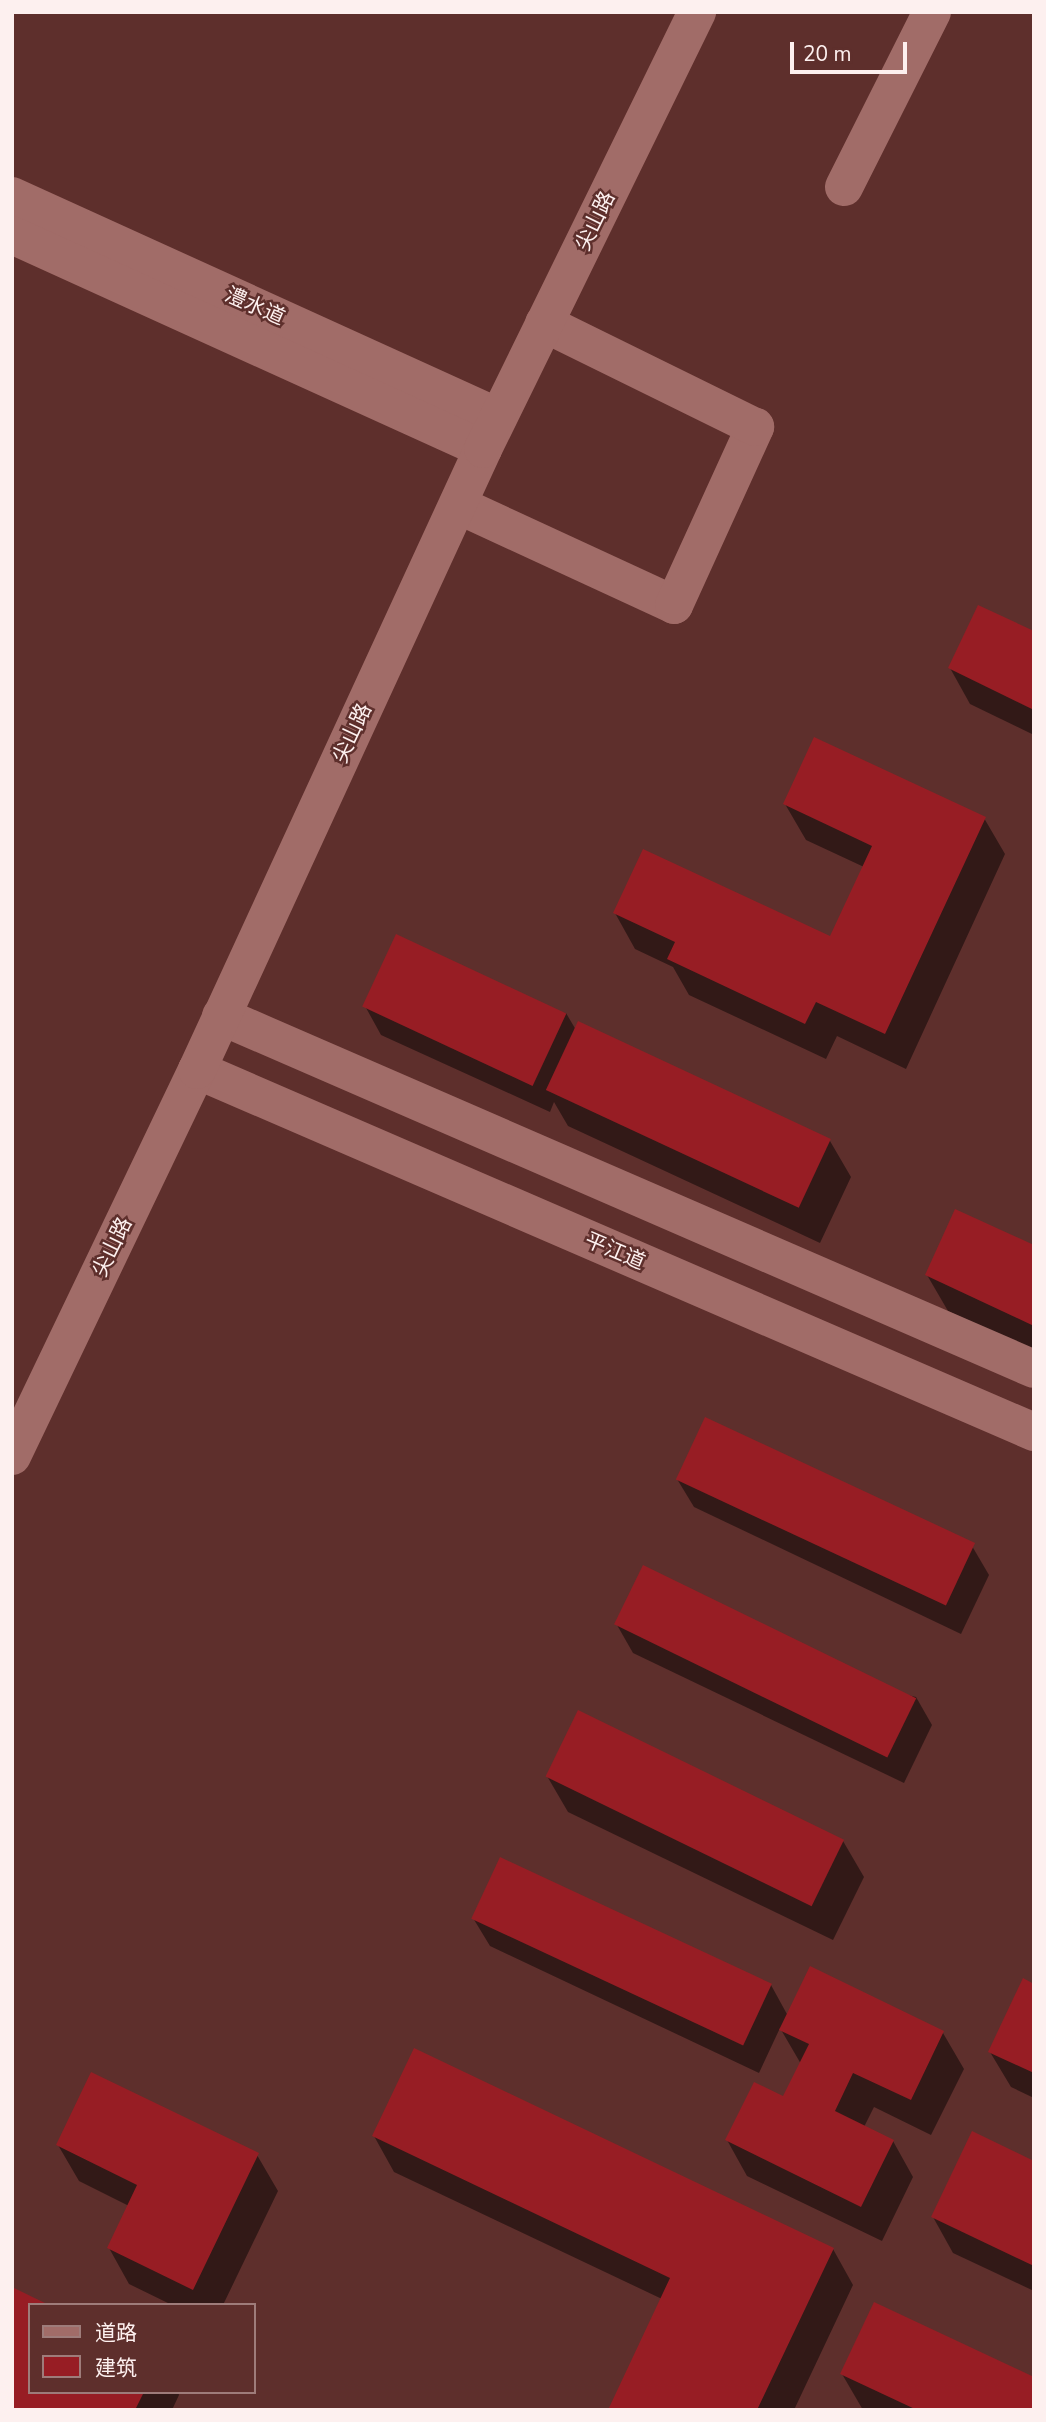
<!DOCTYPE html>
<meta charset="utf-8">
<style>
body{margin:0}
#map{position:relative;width:1046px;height:2422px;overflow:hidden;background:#5e2f2c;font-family:"Nunito Sans","Noto Sans SC",sans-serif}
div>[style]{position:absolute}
.shadow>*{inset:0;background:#0007}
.building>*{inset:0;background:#971d24;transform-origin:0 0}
.street>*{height:38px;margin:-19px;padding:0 19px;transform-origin:19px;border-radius:19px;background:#a16c68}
.secondary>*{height:38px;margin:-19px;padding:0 19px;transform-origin:19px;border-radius:19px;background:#a16c68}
span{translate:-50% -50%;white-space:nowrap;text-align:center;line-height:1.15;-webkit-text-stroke:5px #5e2f2c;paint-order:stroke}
.street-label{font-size:21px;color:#fdf0ef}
.frame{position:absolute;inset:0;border:14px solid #fdf0ef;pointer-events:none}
.legend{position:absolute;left:28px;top:2303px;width:228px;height:91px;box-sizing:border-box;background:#5e2f2c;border:2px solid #9e7c7a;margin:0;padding:9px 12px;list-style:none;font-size:21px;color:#fdf0ef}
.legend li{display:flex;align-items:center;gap:14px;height:35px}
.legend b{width:35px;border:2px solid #9e7c7a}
.scale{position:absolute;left:790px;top:42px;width:117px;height:32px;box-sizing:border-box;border:4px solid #fdf0ef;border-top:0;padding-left:9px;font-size:21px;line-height:24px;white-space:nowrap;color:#fdf0ef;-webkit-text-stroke:5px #5e2f2c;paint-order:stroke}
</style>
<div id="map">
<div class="shadow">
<i style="clip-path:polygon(1034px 633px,1034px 735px,970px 704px,950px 668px)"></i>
<i style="clip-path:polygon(785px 804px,984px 818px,1005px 854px,906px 1069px,837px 1036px,826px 1059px,689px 995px,673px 967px,635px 949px,615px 913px,831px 938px,864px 867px,806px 840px)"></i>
<i style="clip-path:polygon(365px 1006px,566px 1013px,576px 1030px,579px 1023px,830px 1141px,851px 1177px,820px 1243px,568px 1126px,554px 1102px,550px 1112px,381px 1035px)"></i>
<i style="clip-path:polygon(1034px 1247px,1034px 1351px,948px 1311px,927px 1275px)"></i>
<i style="clip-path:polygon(677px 1479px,972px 1546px,989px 1575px,961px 1634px,694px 1507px)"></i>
<i style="clip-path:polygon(617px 1625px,916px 1697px,932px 1725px,904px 1783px,633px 1653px)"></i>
<i style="clip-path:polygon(547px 1776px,843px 1841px,864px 1877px,833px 1940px,568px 1812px)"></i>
<i style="clip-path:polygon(473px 1918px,771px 1985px,788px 2016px,811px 1968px,943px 2033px,964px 2069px,931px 2135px,874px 2107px,864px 2127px,893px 2141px,913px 2177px,882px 2241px,747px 2176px,727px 2140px,784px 2098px,801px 2064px,780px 2028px,759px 2073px,490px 1946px)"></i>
<i style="clip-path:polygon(1034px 1986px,1034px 2098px,1011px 2087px,990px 2052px)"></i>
<i style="clip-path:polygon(374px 2136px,833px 2249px,853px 2285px,794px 2410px,610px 2410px,662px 2299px,394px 2172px)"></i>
<i style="clip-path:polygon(58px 2145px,257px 2155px,278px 2191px,223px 2305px,172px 2305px,129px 2284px,109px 2248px,129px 2206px,79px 2181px)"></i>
<i style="clip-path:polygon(1034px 2163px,1034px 2291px,953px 2253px,933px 2217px)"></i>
<i style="clip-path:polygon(30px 2305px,30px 2392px,178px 2392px,179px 2395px,172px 2410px,12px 2410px)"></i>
<i style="clip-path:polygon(842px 2374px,1034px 2410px,863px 2410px)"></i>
</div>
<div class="building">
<i style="clip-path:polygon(978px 605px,1034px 631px,1034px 710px,948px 668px)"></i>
<i style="clip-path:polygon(814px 737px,986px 817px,885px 1034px,816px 1002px,805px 1024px,667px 959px,675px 942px,613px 913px,643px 849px,830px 936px,872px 846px,783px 804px)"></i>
<i style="left:396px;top:934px;width:188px;height:80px;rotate:25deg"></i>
<i style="left:578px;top:1021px;width:279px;height:76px;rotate:25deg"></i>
<i style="clip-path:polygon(955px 1209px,1034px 1245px,1034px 1326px,925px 1275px)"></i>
<i style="left:705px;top:1417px;width:298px;height:69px;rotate:25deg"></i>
<i style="left:643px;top:1565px;width:304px;height:66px;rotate:26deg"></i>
<i style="left:578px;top:1710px;width:296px;height:74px;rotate:26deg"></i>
<i style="left:500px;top:1857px;width:300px;height:68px;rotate:25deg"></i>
<i style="clip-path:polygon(810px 1966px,944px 2031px,911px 2100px,853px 2073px,835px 2111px,894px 2140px,861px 2207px,725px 2140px,754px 2082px,783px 2096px,809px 2044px,779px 2030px)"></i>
<i style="clip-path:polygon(1023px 1978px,1034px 1984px,1034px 2073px,988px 2052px)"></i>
<i style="clip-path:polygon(414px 2048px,834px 2248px,757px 2410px,608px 2410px,670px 2278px,372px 2136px)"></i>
<i style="clip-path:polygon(91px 2072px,259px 2153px,193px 2290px,107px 2248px,137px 2185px,56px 2145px)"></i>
<i style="clip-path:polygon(972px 2131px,1034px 2161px,1034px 2266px,931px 2217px)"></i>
<i style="clip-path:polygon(12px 2287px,49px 2305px,30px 2305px,30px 2392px,144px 2392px,135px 2410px,12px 2410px)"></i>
<i style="clip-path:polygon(874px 2302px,1034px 2377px,1034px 2410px,917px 2410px,840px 2374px)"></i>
</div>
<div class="street">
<i style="left:844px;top:187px;width:196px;rotate:-63.3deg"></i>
<i style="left:458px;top:505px;width:238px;rotate:24.8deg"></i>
<i style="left:674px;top:605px;width:196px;rotate:-65.5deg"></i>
<i style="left:755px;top:427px;width:235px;rotate:-153.8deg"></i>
</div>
<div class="secondary">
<i style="left:12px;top:196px;width:534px;rotate:24.45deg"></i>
<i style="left:12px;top:235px;width:517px;rotate:24.43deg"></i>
<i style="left:221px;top:1016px;width:886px;rotate:23.47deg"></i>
<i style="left:197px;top:1070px;width:912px;rotate:23.39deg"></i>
<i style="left:12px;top:1456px;width:428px;rotate:-64.4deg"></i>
<i style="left:197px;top:1070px;width:684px;rotate:-65.27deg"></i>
<i style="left:483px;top:449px;width:487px;rotate:-63.9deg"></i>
</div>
<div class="street-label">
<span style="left:595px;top:221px;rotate:-64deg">尖山路</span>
<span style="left:255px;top:306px;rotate:24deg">澧水道</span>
<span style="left:352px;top:733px;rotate:-65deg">尖山路</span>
<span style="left:112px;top:1247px;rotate:-64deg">尖山路</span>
<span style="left:615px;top:1251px;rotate:23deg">平江道</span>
</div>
<div class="frame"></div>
<ul class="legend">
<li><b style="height:9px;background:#a16c68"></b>道路</li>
<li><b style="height:19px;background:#971d24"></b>建筑</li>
</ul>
<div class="scale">20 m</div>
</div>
